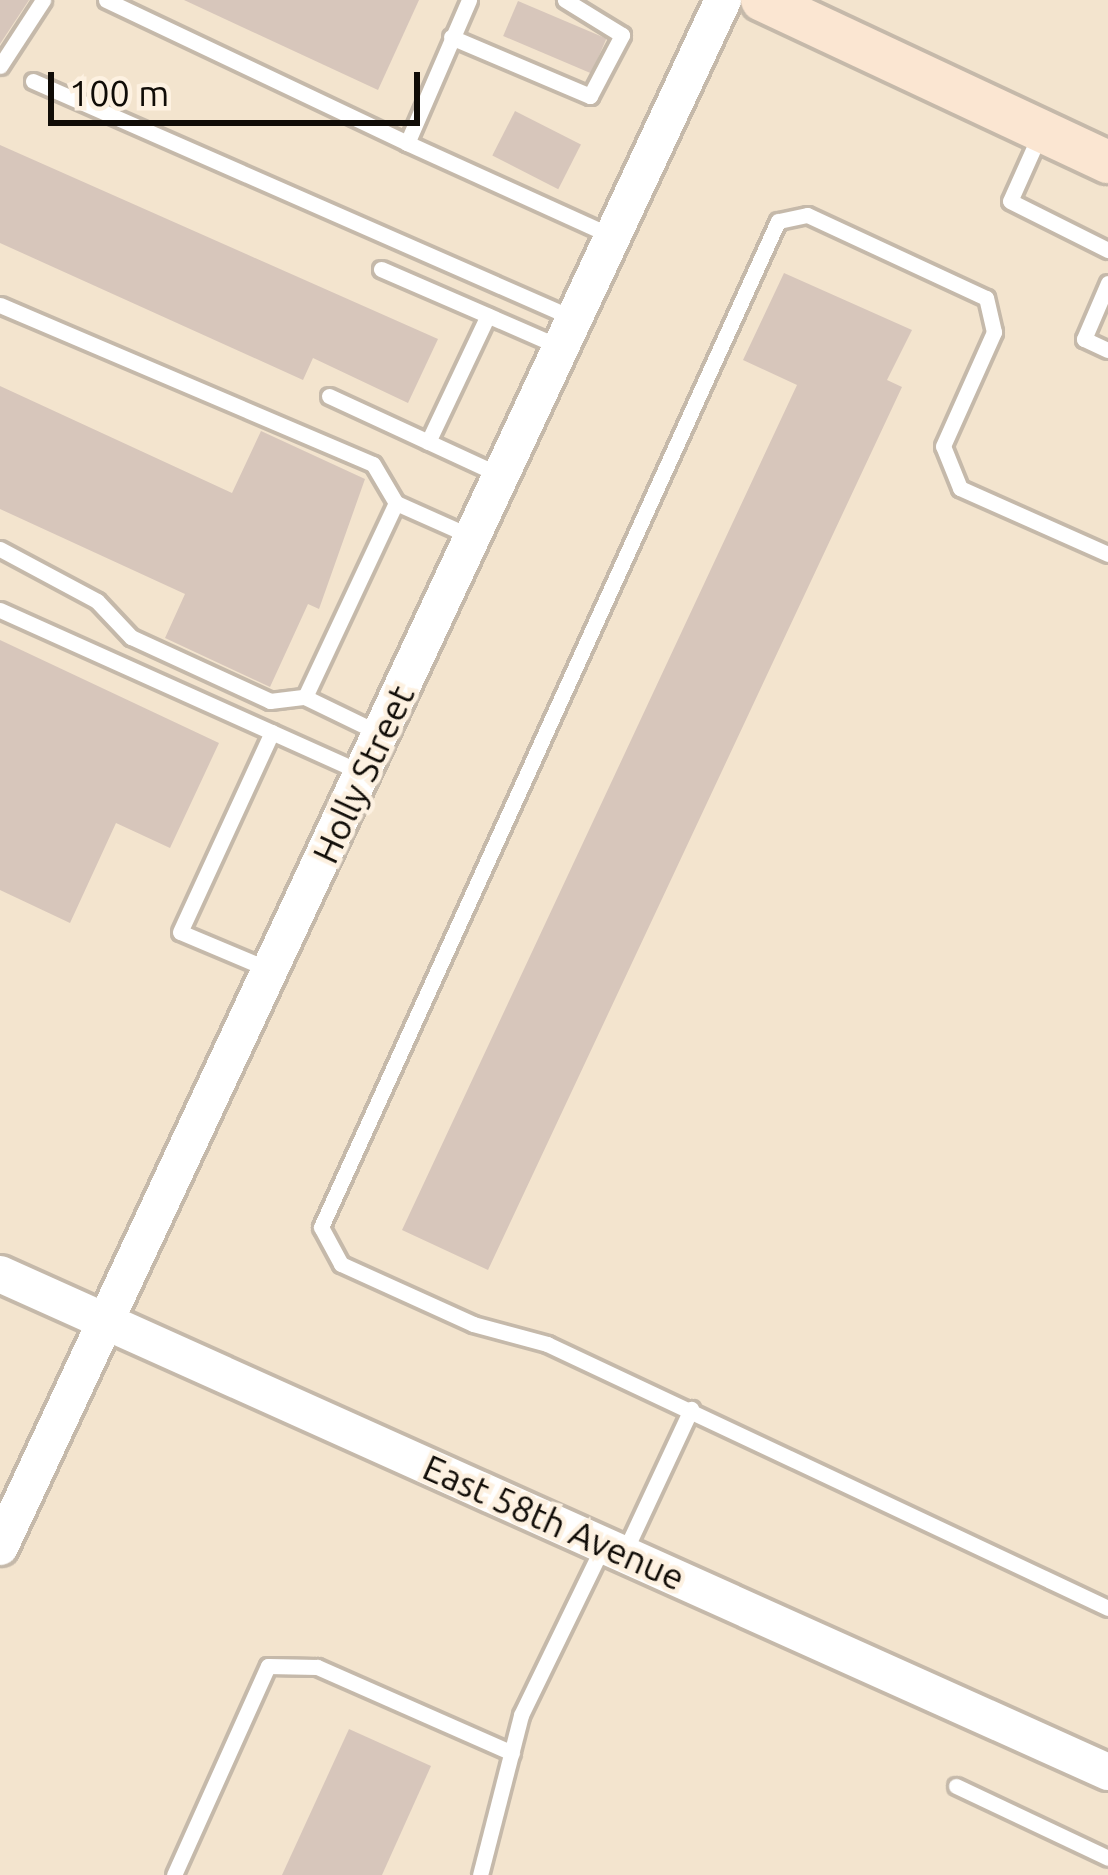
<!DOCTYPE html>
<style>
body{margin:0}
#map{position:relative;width:1108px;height:1875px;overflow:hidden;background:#fdf1e1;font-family:Ubuntu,sans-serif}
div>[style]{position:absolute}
.built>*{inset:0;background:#f3e4ce;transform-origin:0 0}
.building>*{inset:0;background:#d7c6bb;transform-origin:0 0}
.roads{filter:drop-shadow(3px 0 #c5b9aa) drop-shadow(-3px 0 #c5b9aa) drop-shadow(0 3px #c5b9aa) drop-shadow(0 -3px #c5b9aa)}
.service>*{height:15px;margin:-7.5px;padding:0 7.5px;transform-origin:7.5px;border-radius:7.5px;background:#fff}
.tertiary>*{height:36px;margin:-18px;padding:0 18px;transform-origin:18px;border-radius:18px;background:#fff}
.secondary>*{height:42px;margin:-21px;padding:0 21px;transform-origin:21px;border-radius:21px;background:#fbe6d2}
span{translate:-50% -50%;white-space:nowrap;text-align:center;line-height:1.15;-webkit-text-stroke:9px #fdf1e1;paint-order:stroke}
.street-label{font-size:36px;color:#100c07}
.scale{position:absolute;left:48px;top:72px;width:372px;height:54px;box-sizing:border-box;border:6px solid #100c07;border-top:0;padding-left:15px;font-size:36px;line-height:42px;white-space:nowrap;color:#100c07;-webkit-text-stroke:9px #fdf1e1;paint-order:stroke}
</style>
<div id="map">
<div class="built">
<i style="left:0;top:0;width:1108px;height:1875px"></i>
</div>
<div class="building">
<i style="clip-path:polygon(0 0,29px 0,0 44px)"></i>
<i style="clip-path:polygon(184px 0,419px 0,378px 90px)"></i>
<i style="left:518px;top:1px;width:96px;height:38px;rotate:23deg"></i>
<i style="left:515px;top:111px;width:74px;height:50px;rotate:27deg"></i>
<i style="clip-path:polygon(0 145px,438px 339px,408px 403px,313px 358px,303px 380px,0 243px)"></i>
<i style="clip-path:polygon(784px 273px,912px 330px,887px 380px,902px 387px,488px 1270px,402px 1230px,797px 385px,743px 360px)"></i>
<i style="clip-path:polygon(0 386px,232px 493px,261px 431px,365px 479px,319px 609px,308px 604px,270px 687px,165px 638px,185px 594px,0 509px)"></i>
<i style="clip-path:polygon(0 640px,219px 743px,170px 848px,116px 823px,70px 923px,0 890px)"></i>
<i style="clip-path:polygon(349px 1729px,431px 1766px,382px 1875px,282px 1875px)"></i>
</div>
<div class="roads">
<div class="service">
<i style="left:106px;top:0;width:333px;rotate:25.4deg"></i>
<i style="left:469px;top:0;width:156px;rotate:113.4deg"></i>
<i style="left:407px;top:143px;width:225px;rotate:24.4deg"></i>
<i style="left:451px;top:37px;width:151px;rotate:23deg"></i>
<i style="left:590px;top:96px;width:69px;rotate:-62.3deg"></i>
<i style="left:622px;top:35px;width:67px;rotate:-148.4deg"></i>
<i style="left:0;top:66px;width:79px;rotate:-56.9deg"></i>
<i style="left:33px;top:81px;width:590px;rotate:23.7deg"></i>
<i style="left:1040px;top:134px;width:73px;rotate:114.1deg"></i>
<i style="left:1010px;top:201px;width:110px;rotate:26.6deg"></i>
<i style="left:381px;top:269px;width:195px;rotate:23.5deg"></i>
<i style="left:1108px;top:283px;width:61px;rotate:113.2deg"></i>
<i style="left:1084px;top:339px;width:26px;rotate:25deg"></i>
<i style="left:0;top:305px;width:405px;rotate:23.1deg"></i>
<i style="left:373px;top:464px;width:45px;rotate:59.5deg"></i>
<i style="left:329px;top:396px;width:188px;rotate:24.8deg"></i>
<i style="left:428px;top:442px;width:140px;rotate:-64.7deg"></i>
<i style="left:0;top:549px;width:110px;rotate:28.2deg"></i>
<i style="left:97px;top:601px;width:50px;rotate:46.6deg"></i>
<i style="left:131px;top:637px;width:153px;rotate:24.7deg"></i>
<i style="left:270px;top:701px;width:35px;rotate:-7deg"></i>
<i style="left:1108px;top:554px;width:162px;rotate:-156deg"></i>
<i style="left:960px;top:488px;width:45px;rotate:-112deg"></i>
<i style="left:943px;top:446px;width:125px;rotate:-65.9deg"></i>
<i style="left:994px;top:332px;width:35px;rotate:-103deg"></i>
<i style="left:986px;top:298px;width:197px;rotate:-155.1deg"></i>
<i style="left:807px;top:215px;width:30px;rotate:168deg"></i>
<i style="left:778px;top:221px;width:1105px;rotate:114.43deg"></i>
<i style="left:321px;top:1227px;width:42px;rotate:61.6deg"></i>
<i style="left:341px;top:1264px;width:145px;rotate:24.4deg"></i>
<i style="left:473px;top:1324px;width:77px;rotate:15.1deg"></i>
<i style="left:547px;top:1344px;width:620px;rotate:25.2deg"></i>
<i style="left:0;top:610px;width:396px;rotate:24.2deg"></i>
<i style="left:379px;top:733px;width:82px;rotate:-154.1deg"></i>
<i style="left:305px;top:697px;width:214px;rotate:-64.9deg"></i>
<i style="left:396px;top:503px;width:81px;rotate:24deg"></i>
<i style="left:268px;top:969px;width:95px;rotate:-157.2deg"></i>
<i style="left:180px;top:932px;width:220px;rotate:-65.3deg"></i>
<i style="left:624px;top:1553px;width:159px;rotate:-65deg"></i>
<i style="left:956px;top:1786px;width:168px;rotate:25.3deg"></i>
<i style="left:174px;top:1875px;width:229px;rotate:-65.8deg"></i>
<i style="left:268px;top:1666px;width:49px;rotate:1.2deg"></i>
<i style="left:317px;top:1667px;width:213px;rotate:23.8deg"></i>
<i style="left:480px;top:1875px;width:165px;rotate:-75.6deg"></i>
<i style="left:521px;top:1715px;width:188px;rotate:-64.1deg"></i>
</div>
<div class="tertiary">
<i style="left:0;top:1274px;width:1215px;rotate:24.2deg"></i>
<i style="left:0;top:1547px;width:1708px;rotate:-64.95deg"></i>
</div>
<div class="secondary">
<i style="left:762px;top:0;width:382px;rotate:25.1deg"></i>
</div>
</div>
<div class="street-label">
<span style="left:363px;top:774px;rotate:-65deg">Holly Street</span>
<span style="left:554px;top:1522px;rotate:24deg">East 58th Avenue</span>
</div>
<div class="scale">100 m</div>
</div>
